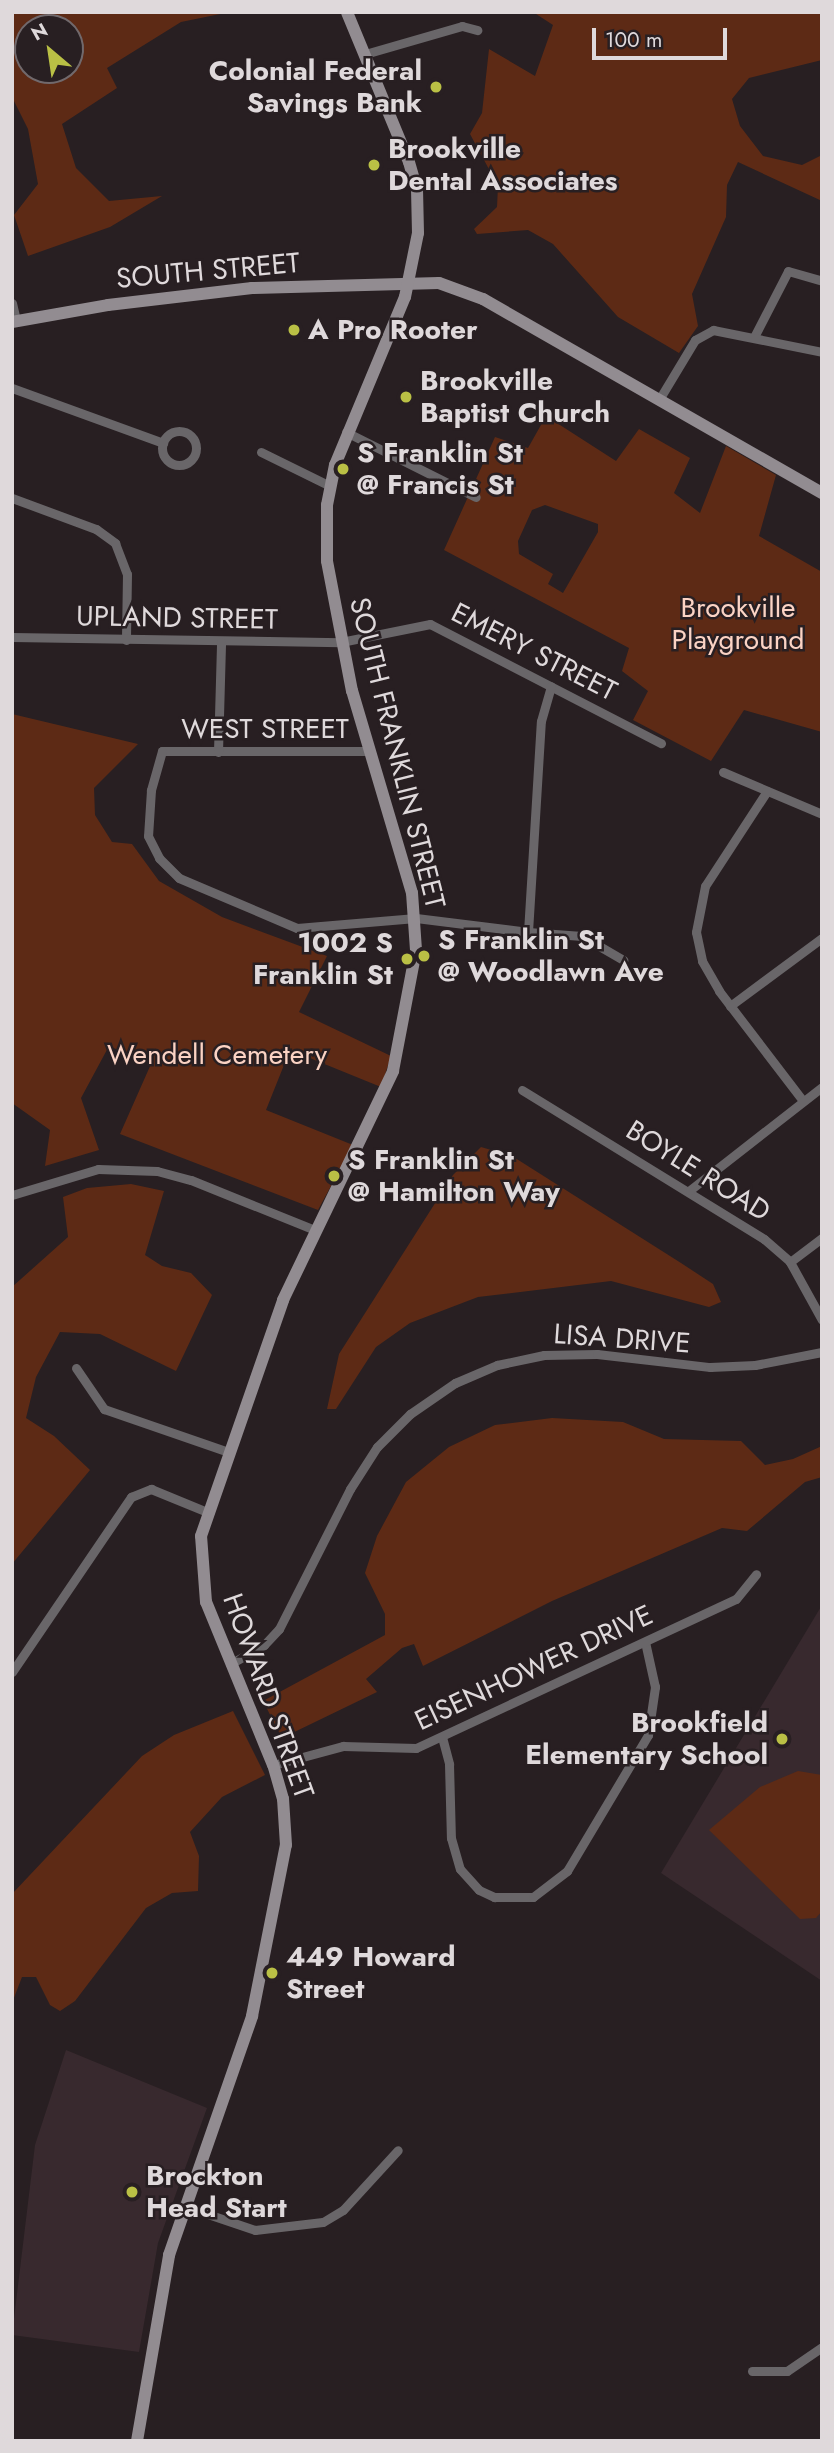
<!DOCTYPE html>
<style>
body{margin:0}
#map{position:relative;width:834px;height:2453px;overflow:hidden;background:#281f22;font-family:Jost,sans-serif}
div>[style]{position:absolute}
.built>*{inset:0;background:#38292e}
.green>*{inset:0;background:#5d2a15}
.minor>*{height:9px;margin:-4.5px;padding:0 4.5px;transform-origin:4.5px;border-radius:4.5px;background:#696669}
.minor>.ring{margin:-4.5px;padding:0;box-sizing:content-box;background:none;border:9px solid #696669;border-radius:50%}
.secondary>*{height:12px;margin:-6px;padding:0 6px;transform-origin:6px;border-radius:6px;background:#928c91}
.dots>*{width:19px;height:19px;translate:-50% -50%;box-sizing:border-box;border:4px solid #281f22;border-radius:50%}
span{translate:-50% -50%;white-space:nowrap;text-align:center;line-height:1.15;-webkit-text-stroke:5px #281f22;paint-order:stroke}
.poi-label{font-size:28px;color:#dfd9db;font-weight:700}
.right{translate:-100% -50%;text-align:right}
.left{translate:0 -50%;text-align:left}
.street-label{font-size:28px;color:#dfd9db}
.park-label{font-size:28px;color:#fbd3c4}
.frame{position:absolute;inset:0;border:14px solid #dfd9db;pointer-events:none}
.north{position:absolute;left:14px;top:14px;width:70px;height:70px;box-sizing:border-box;background:#281f22;border:2px solid #71696c;border-radius:50%;rotate:331deg;font-size:19px;font-weight:700;line-height:28px;text-align:center;color:#dfd9db}
.north::after{content:'';display:block;margin:auto;width:24px;height:32px;background:#bac045;clip-path:polygon(50% 0,100% 100%,50% 72%,0 100%)}
.scale{position:absolute;left:592px;top:28px;width:135px;height:32px;box-sizing:border-box;border:4px solid #dfd9db;border-top:0;padding-left:9px;font-size:21px;line-height:24px;white-space:nowrap;color:#dfd9db;-webkit-text-stroke:5px #281f22;paint-order:stroke}
</style>
<div id="map">
<div class="built">
<i style="clip-path:polygon(822px 1605px,822px 1981px,661px 1873px)"></i>
<i style="clip-path:polygon(66px 2050px,207px 2108px,158px 2243px,139px 2352px,12px 2335px,35px 2145px)"></i>
</div>
<div class="green">
<i style="clip-path:polygon(evenodd,12px 12px,230px 12px,181px 22px,107px 68px,117px 88px,62px 124px,76px 168px,109px 201px,162px 196px,110px 227px,28px 256px,14px 215px,38px 184px,28px 129px,12px 97px,12px 12px,70px 28px,70px 70px,28px 70px,28px 28px,70px 28px)"></i>
<i style="clip-path:polygon(533px 12px,822px 12px,822px 60px,749px 78px,732px 99px,740px 126px,763px 156px,802px 165px,822px 155px,822px 201px,738px 162px,727px 185px,726px 217px,692px 294px,698px 326px,679px 353px,618px 317px,553px 244px,528px 230px,477px 234px,474px 229px,497px 207px,498px 186px,470px 134px,482px 113px,489px 49px,535px 76px,553px 25px)"></i>
<i style="clip-path:polygon(evenodd,546px 416px,616px 461px,639px 429px,690px 458px,674px 493px,700px 513px,726px 446px,776px 475px,759px 536px,822px 572px,822px 732px,744px 710px,711px 761px,633px 720px,648px 691px,622px 671px,629px 648px,444px 550px,495px 437px,528px 448px,546px 416px,545px 505px,598px 524px,598px 532px,563px 593px,548px 584px,553px 574px,519px 554px,518px 541px,532px 510px,545px 505px)"></i>
<i style="clip-path:polygon(12px 714px,138px 744px,94px 788px,95px 815px,112px 842px,132px 844px,159px 881px,222px 917px,327px 956px,299px 1012px,391px 1056px,381px 1087px,290px 1050px,266px 1110px,353px 1145px,318px 1210px,120px 1134px,151px 1064px,109px 1046px,81px 1098px,99px 1150px,45px 1166px,50px 1130px,12px 1103px)"></i>
<i style="clip-path:polygon(481px 1147px,512px 1156px,681px 1263px,713px 1284px,721px 1302px,709px 1307px,611px 1281px,478px 1297px,410px 1323px,376px 1347px,336px 1409px,327px 1409px,339px 1354px,453px 1175px)"></i>
<i style="clip-path:polygon(131px 1184px,164px 1191px,145px 1255px,162px 1266px,191px 1273px,212px 1295px,176px 1371px,100px 1334px,60px 1332px,36px 1377px,26px 1418px,54px 1436px,90px 1470px,12px 1564px,12px 1287px,68px 1237px,63px 1197px,87px 1188px)"></i>
<i style="clip-path:polygon(552px 1418px,623px 1422px,664px 1439px,741px 1441px,765px 1465px,793px 1459px,822px 1446px,822px 1477px,805px 1482px,747px 1531px,722px 1528px,552px 1601px,423px 1666px,414px 1644px,402px 1648px,366px 1679px,377px 1692px,282px 1738px,263px 1701px,385px 1635px,385px 1614px,365px 1573px,377px 1536px,406px 1482px,449px 1447px,495px 1425px)"></i>
<i style="clip-path:polygon(233px 1711px,265px 1775px,222px 1797px,190px 1832px,199px 1856px,198px 1891px,172px 1893px,146px 1908px,75px 2001px,60px 2011px,50px 2005px,36px 1977px,22px 1977px,12px 2003px,12px 1894px,142px 1756px,174px 1735px)"></i>
<i style="clip-path:polygon(798px 1771px,822px 1775px,822px 1911px,816px 1918px,800px 1919px,709px 1830px,760px 1787px)"></i>
</div>
<div class="minor">
<i style="left:365px;top:54px;width:101px;rotate:-16.1deg"></i>
<i style="left:462px;top:26px;width:16px;rotate:15deg"></i>
<i style="left:12px;top:303px;width:18px;rotate:77deg"></i>
<i style="left:754px;top:337px;width:74px;rotate:-62.7deg"></i>
<i style="left:788px;top:271px;width:35px;rotate:16deg"></i>
<i style="left:12px;top:388px;width:161px;rotate:20deg"></i>
<i style="left:660px;top:398px;width:68px;rotate:-58.9deg"></i>
<i style="left:695px;top:340px;width:21px;rotate:-29deg"></i>
<i style="left:713px;top:330px;width:111px;rotate:11.4deg"></i>
<i class="ring" style="left:162px;top:431px;width:25px;height:25px"></i>
<i style="left:346px;top:432px;width:145px;rotate:26.6deg"></i>
<i style="left:261px;top:452px;width:77px;rotate:26.2deg"></i>
<i style="left:12px;top:498px;width:90px;rotate:20.3deg"></i>
<i style="left:96px;top:529px;width:24px;rotate:36deg"></i>
<i style="left:115px;top:543px;width:33px;rotate:69deg"></i>
<i style="left:127px;top:574px;width:66px;rotate:90.9deg"></i>
<i style="left:12px;top:637px;width:329px;rotate:0.9deg"></i>
<i style="left:341px;top:642px;width:91px;rotate:-11.4deg"></i>
<i style="left:430px;top:624px;width:260px;rotate:27.3deg"></i>
<i style="left:368px;top:751px;width:206px;rotate:180deg"></i>
<i style="left:162px;top:751px;width:41px;rotate:105.8deg"></i>
<i style="left:151px;top:790px;width:46px;rotate:93.7deg"></i>
<i style="left:148px;top:836px;width:25px;rotate:63deg"></i>
<i style="left:159px;top:858px;width:28px;rotate:45deg"></i>
<i style="left:179px;top:878px;width:128px;rotate:23deg"></i>
<i style="left:297px;top:928px;width:119px;rotate:-4.8deg"></i>
<i style="left:416px;top:918px;width:113px;rotate:7.1deg"></i>
<i style="left:528px;top:932px;width:211px;rotate:-86.5deg"></i>
<i style="left:541px;top:721px;width:36px;rotate:-74deg"></i>
<i style="left:218px;top:752px;width:110px;rotate:-88.4deg"></i>
<i style="left:723px;top:772px;width:108px;rotate:23deg"></i>
<i style="left:767px;top:791px;width:113px;rotate:123.1deg"></i>
<i style="left:705px;top:886px;width:47px;rotate:101.1deg"></i>
<i style="left:696px;top:932px;width:30px;rotate:78deg"></i>
<i style="left:702px;top:961px;width:34px;rotate:60deg"></i>
<i style="left:719px;top:991px;width:138px;rotate:52.6deg"></i>
<i style="left:528px;top:932px;width:54px;rotate:4.2deg"></i>
<i style="left:582px;top:936px;width:48px;rotate:30.3deg"></i>
<i style="left:730px;top:1006px;width:114px;rotate:-36.5deg"></i>
<i style="left:522px;top:1090px;width:284px;rotate:31.6deg"></i>
<i style="left:764px;top:1239px;width:35px;rotate:41deg"></i>
<i style="left:790px;top:1262px;width:66px;rotate:61.1deg"></i>
<i style="left:690px;top:1190px;width:167px;rotate:-38deg"></i>
<i style="left:12px;top:1195px;width:90px;rotate:-16.8deg"></i>
<i style="left:98px;top:1169px;width:59px;rotate:1.9deg"></i>
<i style="left:157px;top:1171px;width:35px;rotate:15deg"></i>
<i style="left:191px;top:1180px;width:134px;rotate:22deg"></i>
<i style="left:790px;top:1262px;width:40px;rotate:-37deg"></i>
<i style="left:76px;top:1368px;width:50px;rotate:55.7deg"></i>
<i style="left:104px;top:1409px;width:131px;rotate:19.1deg"></i>
<i style="left:230px;top:1664px;width:39px;rotate:-29deg"></i>
<i style="left:264px;top:1645px;width:22px;rotate:-47deg"></i>
<i style="left:279px;top:1629px;width:157px;rotate:-63.1deg"></i>
<i style="left:350px;top:1489px;width:50px;rotate:-57.3deg"></i>
<i style="left:377px;top:1447px;width:47px;rotate:-45deg"></i>
<i style="left:410px;top:1414px;width:55px;rotate:-34.6deg"></i>
<i style="left:455px;top:1383px;width:46px;rotate:-23.2deg"></i>
<i style="left:497px;top:1365px;width:48px;rotate:-12deg"></i>
<i style="left:544px;top:1355px;width:53px;rotate:-1.1deg"></i>
<i style="left:597px;top:1354px;width:114px;rotate:6.6deg"></i>
<i style="left:710px;top:1367px;width:45px;rotate:-2.5deg"></i>
<i style="left:755px;top:1365px;width:68px;rotate:-11deg"></i>
<i style="left:12px;top:1672px;width:212px;rotate:-55.8deg"></i>
<i style="left:131px;top:1497px;width:22px;rotate:-22deg"></i>
<i style="left:151px;top:1489px;width:61px;rotate:22.3deg"></i>
<i style="left:442px;top:1737px;width:28px;rotate:75deg"></i>
<i style="left:449px;top:1764px;width:74px;rotate:88.5deg"></i>
<i style="left:451px;top:1838px;width:32px;rotate:74deg"></i>
<i style="left:460px;top:1869px;width:28px;rotate:48deg"></i>
<i style="left:479px;top:1890px;width:17px;rotate:25deg"></i>
<i style="left:494px;top:1897px;width:39px"></i>
<i style="left:533px;top:1897px;width:43px;rotate:-37.4deg"></i>
<i style="left:567px;top:1871px;width:158px;rotate:-59.2deg"></i>
<i style="left:648px;top:1735px;width:49px;rotate:-81.7deg"></i>
<i style="left:655px;top:1687px;width:46px;rotate:-102.5deg"></i>
<i style="left:273px;top:1765px;width:73px;rotate:-15.2deg"></i>
<i style="left:343px;top:1746px;width:73px;rotate:1.6deg"></i>
<i style="left:416px;top:1748px;width:353px;rotate:-25deg"></i>
<i style="left:736px;top:1599px;width:32px;rotate:-51deg"></i>
<i style="left:184px;top:2206px;width:75px;rotate:18.7deg"></i>
<i style="left:255px;top:2230px;width:68px;rotate:-6.7deg"></i>
<i style="left:323px;top:2222px;width:23px;rotate:-31deg"></i>
<i style="left:343px;top:2210px;width:81px;rotate:-47.5deg"></i>
<i style="left:752px;top:2371px;width:35px"></i>
<i style="left:787px;top:2371px;width:42px;rotate:-34.4deg"></i>
</div>
<div class="secondary">
<i style="left:12px;top:322px;width:97px;rotate:-10deg"></i>
<i style="left:108px;top:305px;width:145px;rotate:-6.7deg"></i>
<i style="left:252px;top:288px;width:187px;rotate:-1.5deg"></i>
<i style="left:439px;top:283px;width:47px;rotate:20deg"></i>
<i style="left:483px;top:299px;width:391px;rotate:29.8deg"></i>
<i style="left:137px;top:2441px;width:189px;rotate:-80.2deg"></i>
<i style="left:169px;top:2255px;width:253px;rotate:-70.8deg"></i>
<i style="left:252px;top:2016px;width:174px;rotate:-78.8deg"></i>
<i style="left:286px;top:1845px;width:46px;rotate:-93.7deg"></i>
<i style="left:283px;top:1799px;width:35px;rotate:-106deg"></i>
<i style="left:273px;top:1765px;width:176px;rotate:-112.3deg"></i>
<i style="left:206px;top:1602px;width:66px;rotate:-94.3deg"></i>
<i style="left:201px;top:1536px;width:250px;rotate:-70.8deg"></i>
<i style="left:283px;top:1300px;width:254px;rotate:-64.3deg"></i>
<i style="left:393px;top:1071px;width:123px;rotate:-79.2deg"></i>
<i style="left:416px;top:950px;width:57px;rotate:-94deg"></i>
<i style="left:412px;top:893px;width:211px;rotate:-106.5deg"></i>
<i style="left:352px;top:691px;width:132px;rotate:-100.9deg"></i>
<i style="left:327px;top:561px;width:56px;rotate:-90deg"></i>
<i style="left:327px;top:505px;width:41px;rotate:-78.7deg"></i>
<i style="left:335px;top:465px;width:182px;rotate:-67.4deg"></i>
<i style="left:405px;top:297px;width:65px;rotate:-78.5deg"></i>
<i style="left:418px;top:233px;width:43px;rotate:-91.3deg"></i>
<i style="left:417px;top:190px;width:29px;rotate:-106deg"></i>
<i style="left:409px;top:162px;width:162px;rotate:-112.5deg"></i>
</div>
<div class="dots">
<i style="left:436px;top:87px;background:#bac045"></i>
<i style="left:374px;top:165px;background:#bac045"></i>
<i style="left:294px;top:330px;background:#bac045"></i>
<i style="left:406px;top:397px;background:#bac045"></i>
<i style="left:343px;top:469px;background:#bac045"></i>
<i style="left:424px;top:956px;background:#bac045"></i>
<i style="left:407px;top:959px;background:#bac045"></i>
<i style="left:334px;top:1176px;background:#bac045"></i>
<i style="left:782px;top:1739px;background:#bac045"></i>
<i style="left:272px;top:1973px;background:#bac045"></i>
<i style="left:132px;top:2192px;background:#bac045"></i>
</div>
<div class="poi-label">
<span class="right" style="left:422px;top:87px">Colonial Federal<br>Savings Bank</span>
<span class="left" style="left:388px;top:165px">Brookville<br>Dental Associates</span>
<span class="left" style="left:308px;top:330px">A Pro Rooter</span>
<span class="left" style="left:420px;top:397px">Brookville<br>Baptist Church</span>
<span class="left" style="left:357px;top:469px">S Franklin St<br>@ Francis St</span>
<span class="left" style="left:438px;top:956px">S Franklin St<br>@ Woodlawn Ave</span>
<span class="right" style="left:393px;top:959px">1002 S<br>Franklin St</span>
<span class="left" style="left:348px;top:1176px">S Franklin St<br>@ Hamilton Way</span>
<span class="right" style="left:768px;top:1739px">Brookfield<br>Elementary School</span>
<span class="left" style="left:286px;top:1973px">449 Howard<br>Street</span>
<span class="left" style="left:146px;top:2192px">Brockton<br>Head Start</span>
</div>
<div class="street-label">
<span style="left:208px;top:271px;rotate:-5deg">SOUTH STREET</span>
<span style="left:177px;top:618px;rotate:1deg">UPLAND STREET</span>
<span style="left:534px;top:652px;rotate:27deg">EMERY STREET</span>
<span style="left:265px;top:729px">WEST STREET</span>
<span style="left:397px;top:753px;rotate:76deg">SOUTH FRANKLIN STREET</span>
<span style="left:698px;top:1171px;rotate:32deg">BOYLE ROAD</span>
<span style="left:622px;top:1339px;rotate:4deg">LISA DRIVE</span>
<span style="left:534px;top:1668px;rotate:-25deg">EISENHOWER DRIVE</span>
<span style="left:268px;top:1696px;rotate:70deg">HOWARD STREET</span>
</div>
<div class="park-label">
<span style="left:738px;top:624px">Brookville<br>Playground</span>
<span style="left:217px;top:1055px">Wendell Cemetery</span>
</div>
<div class="frame"></div>
<div class="north">N</div>
<div class="scale">100 m</div>
</div>
